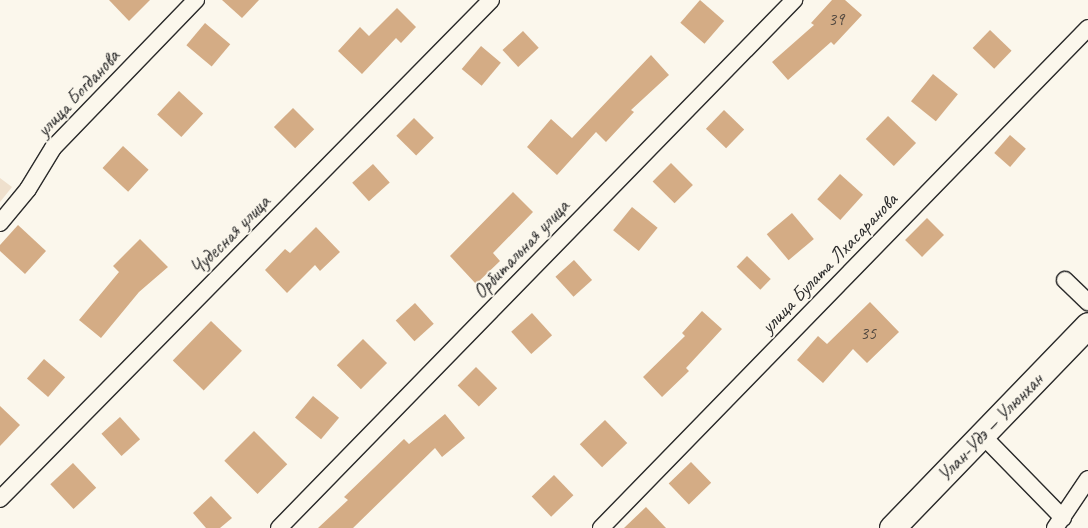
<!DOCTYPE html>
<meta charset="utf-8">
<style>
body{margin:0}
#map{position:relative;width:1088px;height:528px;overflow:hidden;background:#fbf7ec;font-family:Caveat,sans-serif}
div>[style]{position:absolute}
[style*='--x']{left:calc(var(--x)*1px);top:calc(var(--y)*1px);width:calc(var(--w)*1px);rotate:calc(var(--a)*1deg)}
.built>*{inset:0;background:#efe0cd}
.building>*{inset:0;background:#d4ac85;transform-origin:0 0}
.roads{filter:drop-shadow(1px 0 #2b2b2b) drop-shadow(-1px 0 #2b2b2b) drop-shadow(0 1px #2b2b2b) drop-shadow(0 -1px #2b2b2b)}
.minor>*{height:16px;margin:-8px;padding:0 8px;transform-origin:8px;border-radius:8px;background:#fbf7ec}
.primary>*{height:25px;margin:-12.5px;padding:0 12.5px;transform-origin:12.5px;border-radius:12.5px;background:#fbf7ec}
span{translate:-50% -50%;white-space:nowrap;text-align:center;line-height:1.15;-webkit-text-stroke:4px #fbf7ec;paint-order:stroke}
.number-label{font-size:18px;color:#554b42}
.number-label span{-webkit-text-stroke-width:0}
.street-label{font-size:20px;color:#2b2b2b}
</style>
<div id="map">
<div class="built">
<i style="clip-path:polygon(0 178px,12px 187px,0 202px)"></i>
</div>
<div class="building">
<i style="clip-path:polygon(109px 0,150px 0,129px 21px)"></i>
<i style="clip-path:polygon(222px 0,259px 0,242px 18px)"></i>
<i style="left:700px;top:0;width:32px;height:30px;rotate:41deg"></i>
<i style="clip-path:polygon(832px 0,845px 0,862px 15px,834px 45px,831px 42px,788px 80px,772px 62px,814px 25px,811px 23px)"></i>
<i style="clip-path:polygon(397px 8px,416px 27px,401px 43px,396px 38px,362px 74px,338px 51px,360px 27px,369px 36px)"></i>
<i style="left:205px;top:23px;width:33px;height:29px;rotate:40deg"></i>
<i style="left:990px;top:30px;width:30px;height:25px;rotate:44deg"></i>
<i style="left:523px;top:31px;width:23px;height:28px;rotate:47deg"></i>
<i style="left:481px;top:46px;width:26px;height:30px;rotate:40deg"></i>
<i style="clip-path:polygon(651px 55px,669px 75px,631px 110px,634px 112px,606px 142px,596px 132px,557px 175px,527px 147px,551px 119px,572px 138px)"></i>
<i style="left:933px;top:74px;width:32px;height:35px;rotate:39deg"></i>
<i style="left:179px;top:91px;width:33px;height:32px;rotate:43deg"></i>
<i style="left:293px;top:108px;width:30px;height:27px;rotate:45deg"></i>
<i style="left:724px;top:110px;width:28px;height:26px;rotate:44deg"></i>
<i style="left:888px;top:116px;width:39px;height:32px;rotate:44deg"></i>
<i style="left:414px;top:118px;width:28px;height:25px;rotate:45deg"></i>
<i style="left:1010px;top:135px;width:21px;height:24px;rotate:41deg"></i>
<i style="left:123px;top:146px;width:35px;height:30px;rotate:43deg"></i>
<i style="left:671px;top:163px;width:31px;height:26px;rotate:45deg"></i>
<i style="left:373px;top:164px;width:25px;height:28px;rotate:48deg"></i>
<i style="left:840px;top:174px;width:31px;height:34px;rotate:42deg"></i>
<i style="clip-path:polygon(513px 192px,533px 212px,493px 253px,500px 261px,476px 284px,450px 256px)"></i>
<i style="left:632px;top:207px;width:33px;height:30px;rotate:39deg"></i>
<i style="left:792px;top:213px;width:34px;height:33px;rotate:50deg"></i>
<i style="left:927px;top:218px;width:24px;height:31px;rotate:45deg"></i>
<i style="clip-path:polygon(18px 225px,46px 251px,25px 274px,0 251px,0 245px)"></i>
<i style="clip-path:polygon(316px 227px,340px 252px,320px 271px,315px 265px,287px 293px,265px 270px,285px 249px,290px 253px)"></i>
<i style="clip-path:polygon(140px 239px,168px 267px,139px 292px,101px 338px,79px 320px,119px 272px,113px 266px)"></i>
<i style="left:747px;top:256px;width:33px;height:15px;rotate:44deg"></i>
<i style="left:574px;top:260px;width:27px;height:25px;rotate:48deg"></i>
<i style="clip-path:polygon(870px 302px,899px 332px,867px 363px,853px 349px,823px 383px,797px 360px,818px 336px,827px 344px)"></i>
<i style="left:415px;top:303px;width:28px;height:26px;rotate:48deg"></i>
<i style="clip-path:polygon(702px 311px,722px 329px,686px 368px,689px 371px,662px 397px,643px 377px,685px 336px,682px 333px)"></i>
<i style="left:532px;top:313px;width:30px;height:28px;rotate:48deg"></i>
<i style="left:211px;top:321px;width:43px;height:55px;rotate:44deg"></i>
<i style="left:363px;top:339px;width:34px;height:37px;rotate:45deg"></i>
<i style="left:44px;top:359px;width:28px;height:26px;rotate:41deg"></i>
<i style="left:476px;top:367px;width:30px;height:26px;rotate:45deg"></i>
<i style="left:313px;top:396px;width:34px;height:28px;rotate:40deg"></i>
<i style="clip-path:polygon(0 406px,20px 425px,0 446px)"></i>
<i style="clip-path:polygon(445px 414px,465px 438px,442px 457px,435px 448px,353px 528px,318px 528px,348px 500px,344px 497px,404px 439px,409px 444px)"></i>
<i style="left:120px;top:417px;width:30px;height:25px;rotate:48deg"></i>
<i style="left:605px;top:420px;width:32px;height:35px;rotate:46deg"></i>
<i style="left:254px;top:431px;width:47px;height:42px;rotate:45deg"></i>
<i style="left:691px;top:462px;width:29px;height:31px;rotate:46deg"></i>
<i style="left:73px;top:463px;width:34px;height:31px;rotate:47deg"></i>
<i style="left:554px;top:475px;width:28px;height:31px;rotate:46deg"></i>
<i style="clip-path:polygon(211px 496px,232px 518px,220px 528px,206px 528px,193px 513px)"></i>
<i style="clip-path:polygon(646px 507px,666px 528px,624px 528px)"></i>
</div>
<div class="roads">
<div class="minor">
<i style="--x:0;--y:223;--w:44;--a:-50.5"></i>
<i style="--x:28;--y:189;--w:48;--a:-58.6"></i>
<i style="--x:53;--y:148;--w:206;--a:-46"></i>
<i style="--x:1065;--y:280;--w:32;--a:44"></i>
<i style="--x:982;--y:435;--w:116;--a:45.7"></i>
<i style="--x:0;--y:499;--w:700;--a:-45.46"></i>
<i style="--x:279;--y:528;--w:738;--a:-45.71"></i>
<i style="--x:601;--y:528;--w:698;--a:-45.75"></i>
<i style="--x:1055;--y:528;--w:59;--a:-56"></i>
</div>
<div class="primary">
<i style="--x:892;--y:528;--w:282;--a:-46"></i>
</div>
</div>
<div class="number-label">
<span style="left:836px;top:19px">39</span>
<span style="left:868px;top:333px">35</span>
</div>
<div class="street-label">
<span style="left:78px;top:93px;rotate:-47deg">улица Богданова</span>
<span style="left:230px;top:235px;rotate:-45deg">Чудесная улица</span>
<span style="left:521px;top:249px;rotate:-46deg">Орбитальная улица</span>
<span style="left:829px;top:263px;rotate:-46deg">улица Булата Лхасаранова</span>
<span style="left:990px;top:427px;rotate:-46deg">Улан-Удэ — Улюнхан</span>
</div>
</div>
